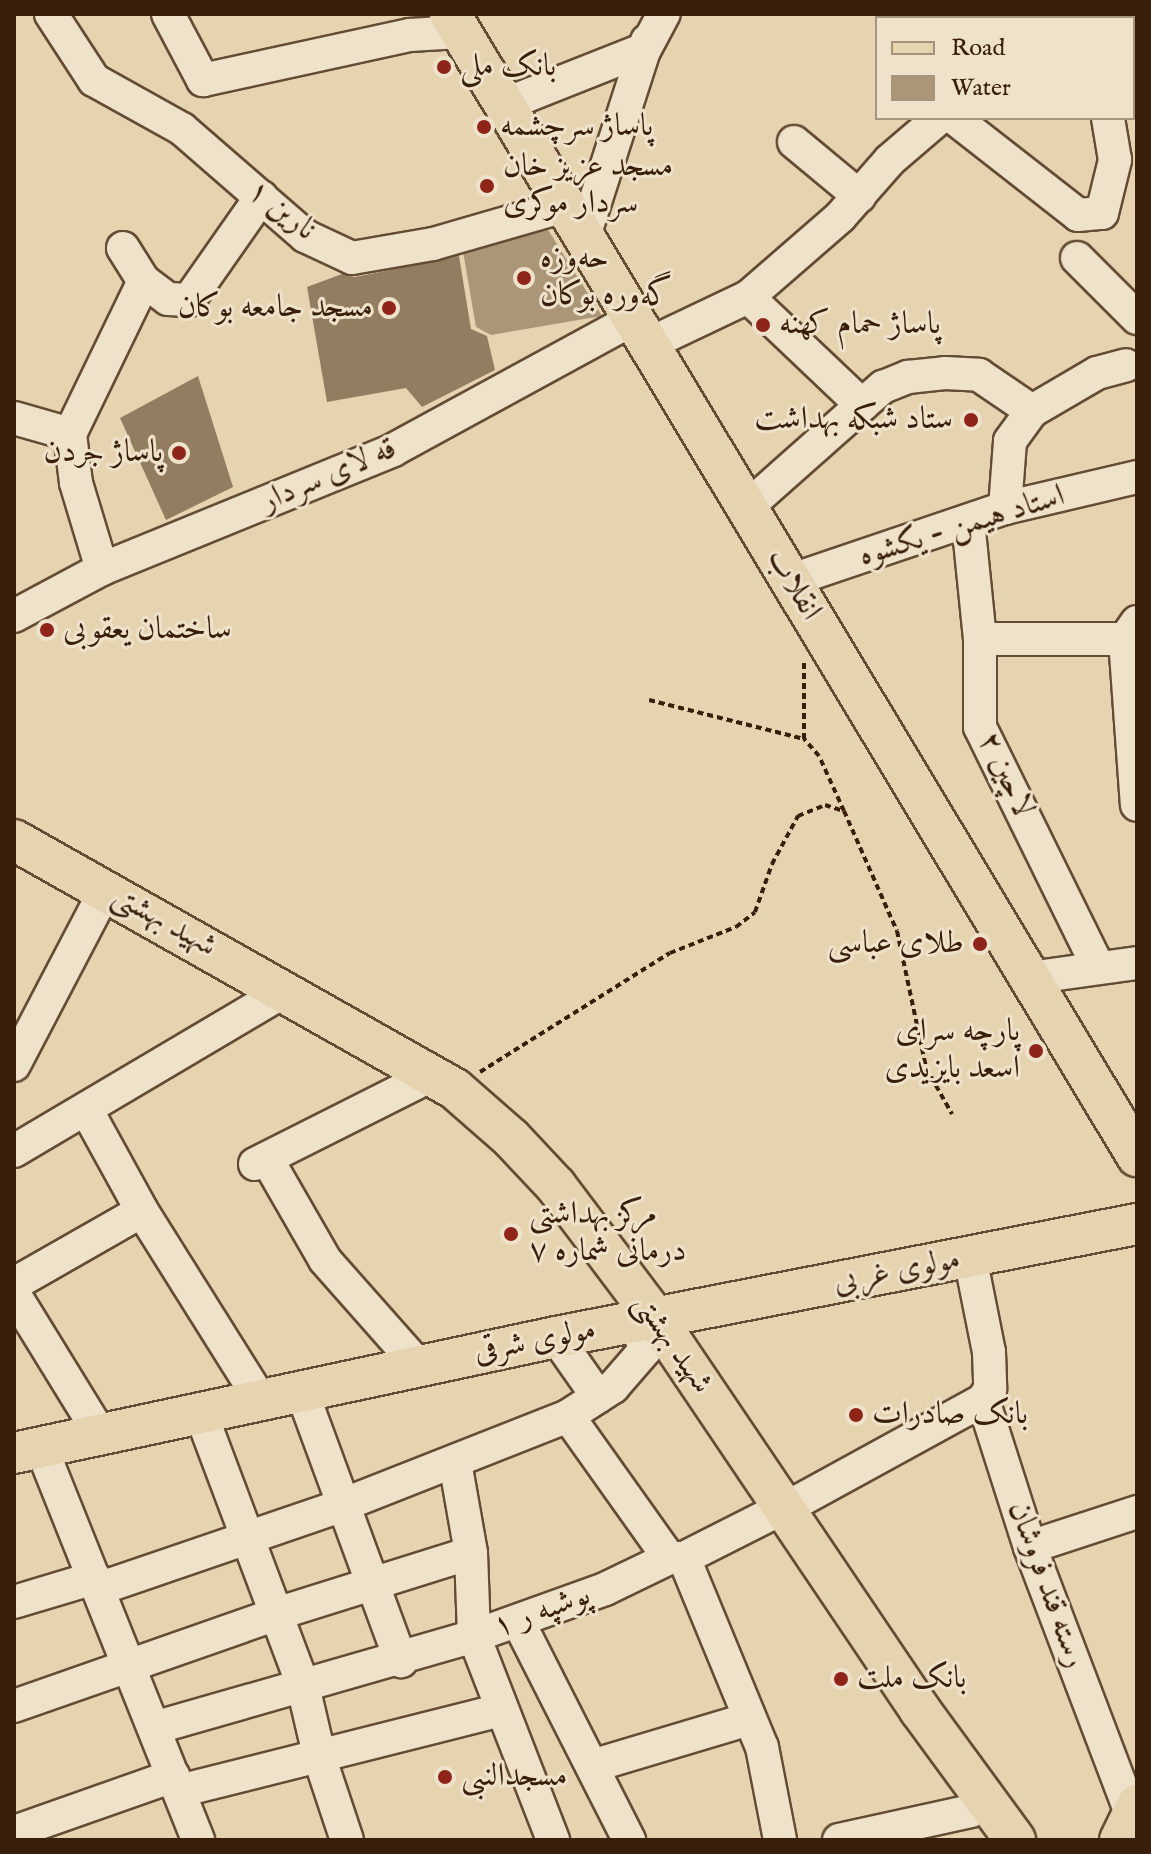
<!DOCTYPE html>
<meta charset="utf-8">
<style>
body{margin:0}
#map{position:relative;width:1151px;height:1854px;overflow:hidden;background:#e6d3af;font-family:"IM FELL English",Amiri,serif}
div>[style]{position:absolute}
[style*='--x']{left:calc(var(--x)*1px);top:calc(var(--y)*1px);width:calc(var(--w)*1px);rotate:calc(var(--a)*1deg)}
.water>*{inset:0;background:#ab9677}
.building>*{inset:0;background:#937d60}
.path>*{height:4px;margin-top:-2px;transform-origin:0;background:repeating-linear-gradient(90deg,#391f0b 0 6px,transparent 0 10px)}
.roads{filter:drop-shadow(2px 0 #644c34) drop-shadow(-2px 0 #644c34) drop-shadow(0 2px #644c34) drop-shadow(0 -2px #644c34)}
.minor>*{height:32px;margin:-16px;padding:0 16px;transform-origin:16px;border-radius:16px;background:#efe2cb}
.major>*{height:40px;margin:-20px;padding:0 20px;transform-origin:20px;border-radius:20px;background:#e6d3af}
.dots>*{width:22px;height:22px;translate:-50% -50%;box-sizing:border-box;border:4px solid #efe2cb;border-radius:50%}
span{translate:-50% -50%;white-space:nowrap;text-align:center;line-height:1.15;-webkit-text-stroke:6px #efe2cb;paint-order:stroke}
.poi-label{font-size:32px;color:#391f0b}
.left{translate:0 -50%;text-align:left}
.right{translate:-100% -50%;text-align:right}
.street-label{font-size:32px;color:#391f0b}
.frame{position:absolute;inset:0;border:16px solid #391f0b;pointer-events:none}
.legend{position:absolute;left:875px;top:16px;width:260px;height:104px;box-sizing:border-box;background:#efe2cb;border:2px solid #a6947e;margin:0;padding:10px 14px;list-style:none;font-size:24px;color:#391f0b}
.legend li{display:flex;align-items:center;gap:16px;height:40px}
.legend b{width:40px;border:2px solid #a6947e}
</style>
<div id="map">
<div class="water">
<i style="clip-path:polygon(545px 225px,602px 316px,491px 335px,476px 327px,461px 240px)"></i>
</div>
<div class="building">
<i style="clip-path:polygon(459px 256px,471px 329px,487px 336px,495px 370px,422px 407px,406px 388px,327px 402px,307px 287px,342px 274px,355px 277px)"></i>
<i style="clip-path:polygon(198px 376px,233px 487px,166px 520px,120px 418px)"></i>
</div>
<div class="path">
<i style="--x:649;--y:700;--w:160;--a:14.1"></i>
<i style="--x:844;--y:811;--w:131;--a:66.2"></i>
<i style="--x:897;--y:931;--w:140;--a:78"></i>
<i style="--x:926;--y:1068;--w:53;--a:60.5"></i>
<i style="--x:480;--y:1072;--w:224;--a:-32.1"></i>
<i style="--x:670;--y:953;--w:71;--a:-21.5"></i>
<i style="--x:736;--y:927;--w:24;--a:-38"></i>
<i style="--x:755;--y:912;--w:51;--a:-70.5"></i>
<i style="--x:772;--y:864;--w:55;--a:-61.6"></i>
<i style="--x:798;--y:816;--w:29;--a:-22"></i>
<i style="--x:825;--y:805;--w:20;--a:18"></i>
<i style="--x:844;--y:811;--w:60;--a:-114.4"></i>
<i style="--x:819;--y:756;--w:23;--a:-131"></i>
<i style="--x:804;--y:739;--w:77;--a:-90"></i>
</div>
<div class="roads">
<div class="minor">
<i style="--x:51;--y:14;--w:79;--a:56.9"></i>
<i style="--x:94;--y:80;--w:101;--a:29.1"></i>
<i style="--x:182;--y:129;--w:163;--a:41"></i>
<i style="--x:305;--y:236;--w:52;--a:25.1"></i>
<i style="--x:352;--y:258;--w:82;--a:-9.8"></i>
<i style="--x:433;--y:244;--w:141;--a:-16.1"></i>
<i style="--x:168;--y:14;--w:75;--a:62.1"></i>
<i style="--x:203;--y:80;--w:212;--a:-12.3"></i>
<i style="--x:410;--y:35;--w:50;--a:-3.4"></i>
<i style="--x:1029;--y:14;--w:14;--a:0"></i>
<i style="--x:1075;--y:14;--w:4;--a:76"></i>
<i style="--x:506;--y:104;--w:149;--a:-21.6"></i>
<i style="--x:645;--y:49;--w:40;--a:-62"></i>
<i style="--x:954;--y:118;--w:157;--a:38"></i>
<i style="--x:1078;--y:215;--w:24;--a:-5"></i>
<i style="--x:1102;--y:213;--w:55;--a:-76.2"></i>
<i style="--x:1115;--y:160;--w:43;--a:-99.5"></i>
<i style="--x:794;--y:142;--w:85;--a:39.7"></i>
<i style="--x:585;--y:233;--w:202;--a:-72.1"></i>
<i style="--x:123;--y:248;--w:39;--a:58"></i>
<i style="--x:144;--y:281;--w:30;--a:37"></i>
<i style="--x:168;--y:299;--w:21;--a:3"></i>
<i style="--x:189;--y:300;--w:126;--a:-55"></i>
<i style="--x:1077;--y:258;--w:85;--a:45"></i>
<i style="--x:748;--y:297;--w:157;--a:43.5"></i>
<i style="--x:862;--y:405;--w:28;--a:-41"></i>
<i style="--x:883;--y:387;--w:27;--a:-22"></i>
<i style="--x:908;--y:377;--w:37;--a:-6"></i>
<i style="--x:945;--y:373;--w:34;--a:3"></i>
<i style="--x:979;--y:375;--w:64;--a:34.2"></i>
<i style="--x:1032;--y:411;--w:75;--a:-30.3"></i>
<i style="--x:1097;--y:373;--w:30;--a:-15"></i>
<i style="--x:649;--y:344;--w:110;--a:-25.4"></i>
<i style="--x:748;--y:297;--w:122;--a:-41"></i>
<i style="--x:840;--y:217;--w:76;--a:-48.7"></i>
<i style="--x:890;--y:160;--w:65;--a:-40.6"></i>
<i style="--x:14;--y:418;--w:58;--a:15.9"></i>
<i style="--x:70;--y:434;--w:49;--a:83"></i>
<i style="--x:76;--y:483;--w:90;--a:73.2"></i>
<i style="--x:70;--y:434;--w:170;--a:-64.2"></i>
<i style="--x:746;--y:508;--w:155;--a:-41.6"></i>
<i style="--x:1005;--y:508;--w:67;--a:-85.7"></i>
<i style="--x:1010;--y:441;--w:37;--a:-54"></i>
<i style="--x:968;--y:521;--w:119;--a:84.2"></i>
<i style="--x:980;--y:639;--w:88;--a:90"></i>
<i style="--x:980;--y:727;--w:267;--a:63.8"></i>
<i style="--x:789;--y:581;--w:228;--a:-18.7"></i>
<i style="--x:1005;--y:508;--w:136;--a:-13.2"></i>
<i style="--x:14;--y:616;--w:100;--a:-28.1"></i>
<i style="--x:102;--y:569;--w:314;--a:-22.2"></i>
<i style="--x:393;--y:450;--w:276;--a:-28.6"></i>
<i style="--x:1137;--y:622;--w:21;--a:125"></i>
<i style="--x:1125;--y:639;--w:166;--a:85.9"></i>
<i style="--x:980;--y:639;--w:145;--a:0"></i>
<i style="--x:1029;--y:978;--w:109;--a:-7.9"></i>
<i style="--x:14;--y:1065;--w:179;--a:-62.4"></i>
<i style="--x:86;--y:1109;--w:116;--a:61.2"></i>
<i style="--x:142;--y:1211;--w:226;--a:57.9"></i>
<i style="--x:14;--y:1151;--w:299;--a:-30.6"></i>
<i style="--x:267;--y:1159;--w:116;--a:60.1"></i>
<i style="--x:325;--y:1260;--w:140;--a:48.5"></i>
<i style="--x:255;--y:1164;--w:180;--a:-26.7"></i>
<i style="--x:970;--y:1257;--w:97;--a:78.7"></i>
<i style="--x:989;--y:1352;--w:37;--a:88"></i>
<i style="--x:990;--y:1389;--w:13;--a:122"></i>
<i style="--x:983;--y:1400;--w:154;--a:72.3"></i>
<i style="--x:1030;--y:1547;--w:287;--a:69.2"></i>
<i style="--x:14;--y:1284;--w:147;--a:-29.7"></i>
<i style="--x:14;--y:1294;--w:164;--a:58.4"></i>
<i style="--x:556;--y:1337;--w:73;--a:55"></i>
<i style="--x:302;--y:1392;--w:287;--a:69.8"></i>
<i style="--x:201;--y:1414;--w:290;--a:69.4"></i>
<i style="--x:303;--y:1686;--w:75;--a:76.9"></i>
<i style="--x:320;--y:1759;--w:85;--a:71.6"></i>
<i style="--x:568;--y:1416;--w:174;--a:54.6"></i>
<i style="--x:41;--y:1447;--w:423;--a:68.2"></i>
<i style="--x:455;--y:1462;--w:92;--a:80"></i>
<i style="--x:471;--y:1553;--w:83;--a:87.9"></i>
<i style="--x:474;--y:1636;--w:219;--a:68.8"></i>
<i style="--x:786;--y:1508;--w:225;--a:-28.7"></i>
<i style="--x:1030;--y:1547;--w:113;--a:-18.1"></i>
<i style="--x:684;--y:1558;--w:204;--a:67.6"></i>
<i style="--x:762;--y:1747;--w:95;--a:79"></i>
<i style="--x:98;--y:1589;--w:256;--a:-18.9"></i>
<i style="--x:340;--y:1506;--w:245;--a:-21.5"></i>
<i style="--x:568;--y:1416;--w:54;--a:-32.8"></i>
<i style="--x:613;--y:1387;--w:49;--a:-49.1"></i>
<i style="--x:645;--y:1350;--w:28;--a:-107"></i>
<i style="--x:14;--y:1602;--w:84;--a:-16.7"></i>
<i style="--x:518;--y:1621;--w:246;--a:63.1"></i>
<i style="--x:14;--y:1706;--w:278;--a:-19.3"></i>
<i style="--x:276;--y:1614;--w:204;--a:-17.4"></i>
<i style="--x:154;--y:1728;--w:333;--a:-16"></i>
<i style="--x:474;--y:1636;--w:139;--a:-19.7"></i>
<i style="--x:605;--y:1589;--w:71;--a:-25.8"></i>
<i style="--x:669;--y:1558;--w:15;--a:0"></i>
<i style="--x:684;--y:1558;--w:97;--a:-26.8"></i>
<i style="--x:595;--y:1765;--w:161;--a:-16.6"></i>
<i style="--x:179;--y:1791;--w:333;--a:-14.1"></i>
<i style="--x:14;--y:1832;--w:169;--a:-19.4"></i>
<i style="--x:839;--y:1840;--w:135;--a:-12.4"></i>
</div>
<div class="major">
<i style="--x:450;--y:14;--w:1333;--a:58.97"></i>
<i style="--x:14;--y:840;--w:506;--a:29.45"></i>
<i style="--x:455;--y:1089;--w:74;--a:41.2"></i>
<i style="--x:511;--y:1138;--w:66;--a:46.8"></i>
<i style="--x:556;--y:1186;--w:168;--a:53"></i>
<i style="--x:657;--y:1320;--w:470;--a:56"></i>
<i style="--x:920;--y:1710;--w:161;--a:53.8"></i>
<i style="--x:14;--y:1453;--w:554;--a:-12.08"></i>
<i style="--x:556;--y:1337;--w:592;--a:-11.01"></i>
<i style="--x:1120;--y:1840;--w:39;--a:-64"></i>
</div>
</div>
<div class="dots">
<i style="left:444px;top:67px;background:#8f2418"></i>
<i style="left:484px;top:127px;background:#8f2418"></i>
<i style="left:487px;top:186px;background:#8f2418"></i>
<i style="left:524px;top:278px;background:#8f2418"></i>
<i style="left:389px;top:308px;background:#8f2418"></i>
<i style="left:763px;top:325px;background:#8f2418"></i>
<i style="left:971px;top:420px;background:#8f2418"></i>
<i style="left:179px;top:453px;background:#8f2418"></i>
<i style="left:47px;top:630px;background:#8f2418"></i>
<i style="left:980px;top:944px;background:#8f2418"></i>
<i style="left:1036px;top:1051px;background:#8f2418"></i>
<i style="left:511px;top:1234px;background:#8f2418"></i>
<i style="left:856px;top:1415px;background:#8f2418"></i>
<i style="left:841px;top:1679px;background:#8f2418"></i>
<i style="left:445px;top:1777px;background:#8f2418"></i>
</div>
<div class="poi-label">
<span class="left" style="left:460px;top:67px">بانک ملی</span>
<span class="left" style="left:500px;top:127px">پاساژ سرچشمه</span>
<span class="left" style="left:503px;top:186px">مسجد عزیز خان<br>سردار موکری</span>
<span class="left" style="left:540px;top:278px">حه‌وزه<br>گه‌وره بوکان</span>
<span class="right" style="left:373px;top:308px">مسجد جامعه بوکان</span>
<span class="left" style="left:779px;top:325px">پاساژ حمام کهنه</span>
<span class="right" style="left:953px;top:420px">ستاد شبکه بهداشت</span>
<span class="right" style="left:163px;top:453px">پاساژ جردن</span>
<span class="left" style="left:63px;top:630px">ساختمان یعقوبی</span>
<span class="right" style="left:964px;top:944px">طلای عباسی</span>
<span class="right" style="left:1020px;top:1051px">پارچه سرای<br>اسعد بایزیدی</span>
<span class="left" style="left:529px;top:1234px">مرکز بهداشتی<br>درمانی شماره ۷</span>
<span class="left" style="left:872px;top:1415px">بانک صادرات</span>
<span class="left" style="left:857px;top:1679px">بانک ملت</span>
<span class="left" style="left:461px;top:1777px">مسجدالنبی</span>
</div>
<div class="street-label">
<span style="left:281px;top:211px;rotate:38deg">نارین ۱</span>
<span style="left:329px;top:476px;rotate:-23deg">قه لای سردار</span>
<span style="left:962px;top:527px;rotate:-17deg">استاد هیمن - یکشوه</span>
<span style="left:793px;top:585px;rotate:59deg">انقلاب</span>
<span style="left:1005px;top:775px;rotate:65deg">لاچین ۲</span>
<span style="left:164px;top:922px;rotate:29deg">شهید بهشتی</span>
<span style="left:897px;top:1272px;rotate:-11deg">مولوی غربی</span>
<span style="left:535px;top:1342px;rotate:-11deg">مولوی شرقی</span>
<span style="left:672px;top:1344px;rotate:55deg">شهید بهشتی</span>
<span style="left:1046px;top:1585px;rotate:70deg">رسته قند فروشان</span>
<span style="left:542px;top:1612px;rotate:-20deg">۱ پوشپه ر</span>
</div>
<div class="frame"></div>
<ul class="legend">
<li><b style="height:10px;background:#e6d3af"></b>Road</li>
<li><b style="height:22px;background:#ab9677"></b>Water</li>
</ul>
</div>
